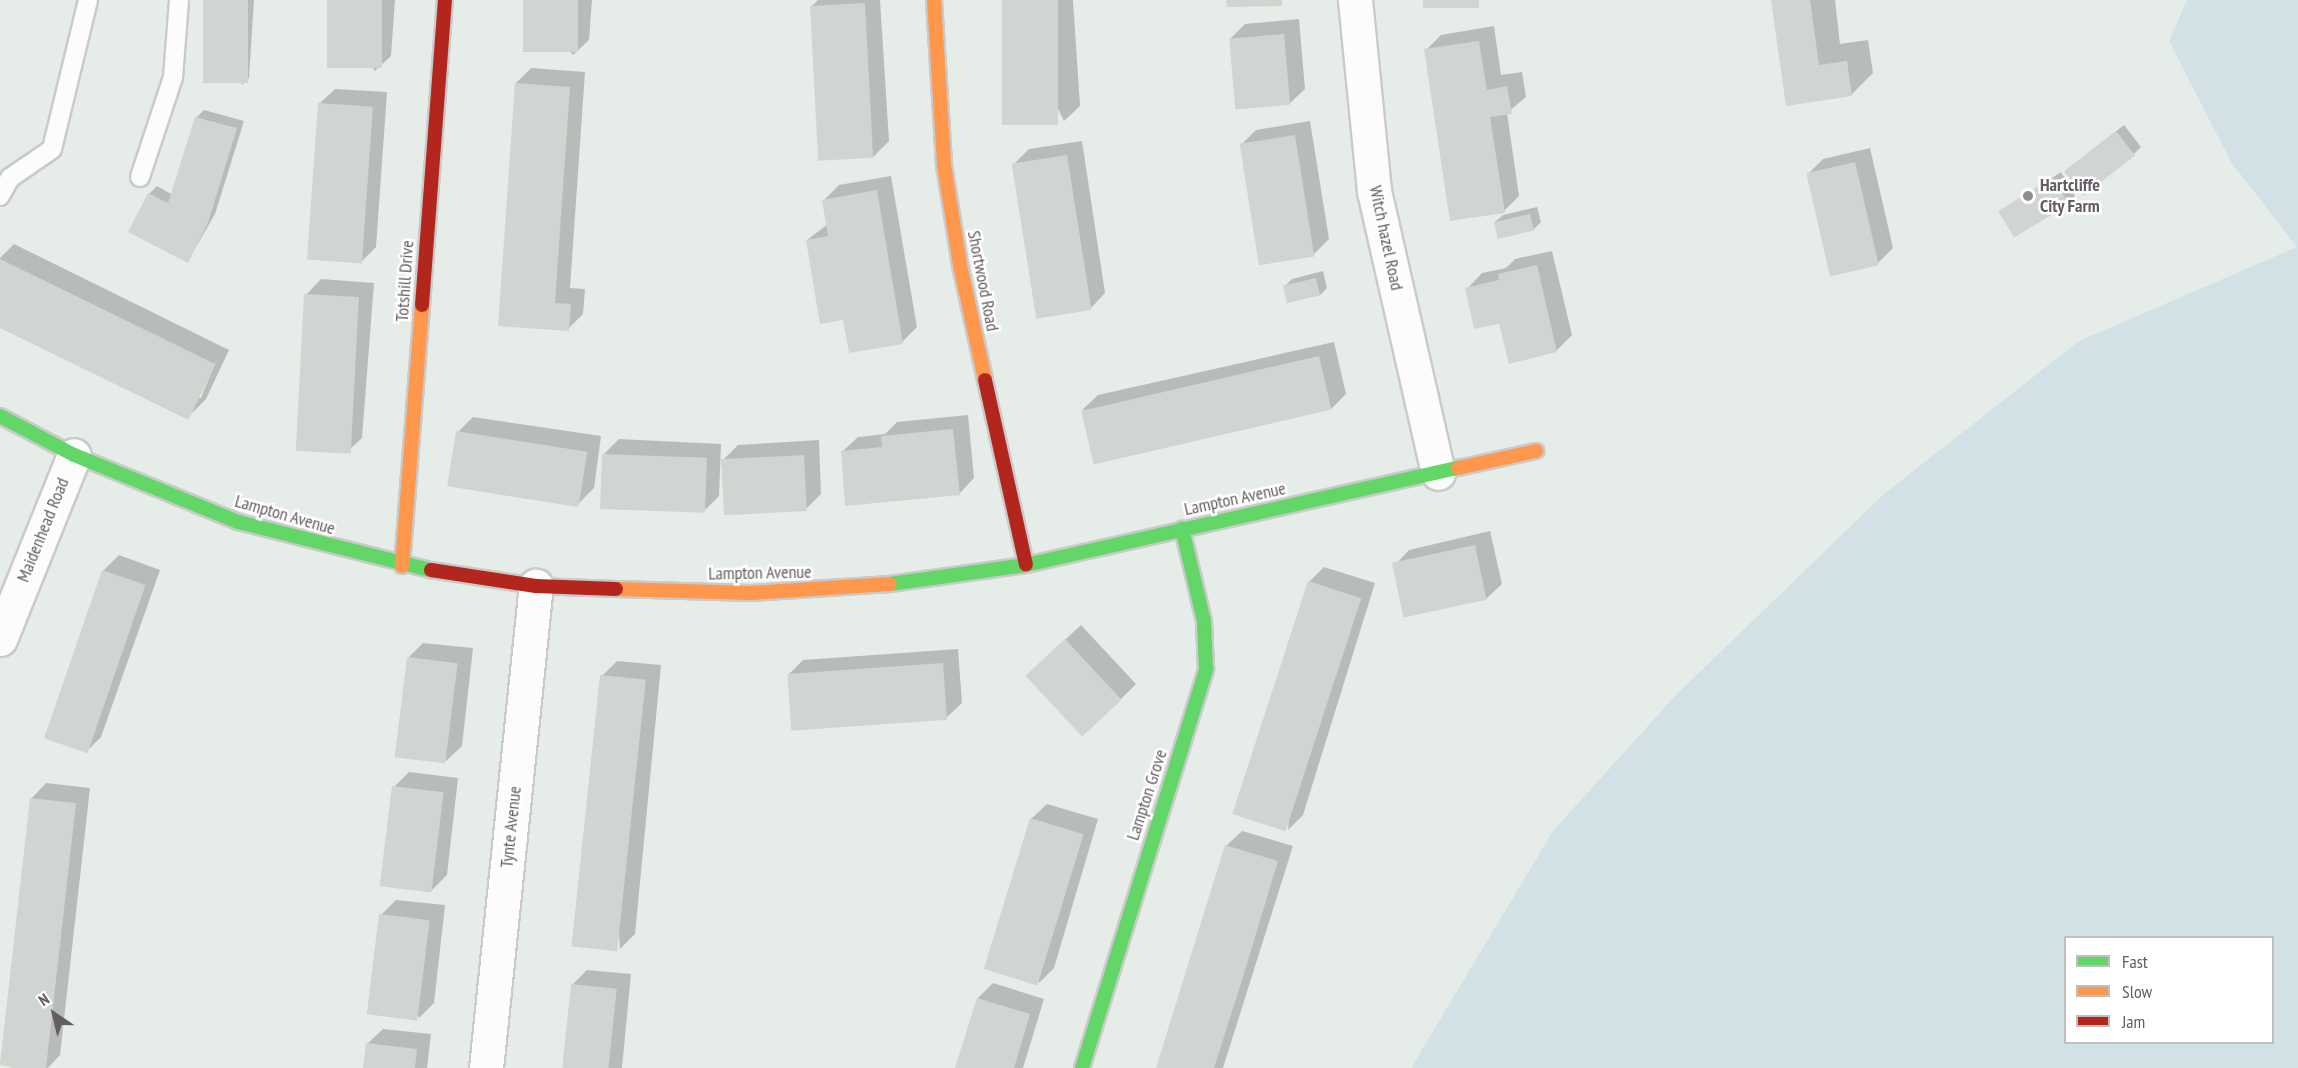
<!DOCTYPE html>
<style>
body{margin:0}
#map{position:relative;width:2298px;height:1068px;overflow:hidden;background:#e6ece7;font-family:"PT Sans Narrow",sans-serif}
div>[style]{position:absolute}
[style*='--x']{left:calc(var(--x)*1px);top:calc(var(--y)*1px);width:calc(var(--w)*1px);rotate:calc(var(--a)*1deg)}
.green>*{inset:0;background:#d2e1e5}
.shadow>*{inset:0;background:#0003}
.building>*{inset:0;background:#d1d5d1;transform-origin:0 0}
.roads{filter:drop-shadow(2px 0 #cacacb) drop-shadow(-2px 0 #cacacb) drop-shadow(0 2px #cacacb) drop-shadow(0 -2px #cacacb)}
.lane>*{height:18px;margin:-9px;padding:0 9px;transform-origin:9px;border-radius:9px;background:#fbfcfb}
.street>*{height:33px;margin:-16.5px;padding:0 16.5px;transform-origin:16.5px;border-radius:16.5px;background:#fbfcfb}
.fast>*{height:14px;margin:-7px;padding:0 7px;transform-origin:7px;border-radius:7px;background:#63d668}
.slow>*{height:14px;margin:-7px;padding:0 7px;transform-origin:7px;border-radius:7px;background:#ff974d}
.jam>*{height:14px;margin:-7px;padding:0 7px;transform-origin:7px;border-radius:7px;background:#b3261e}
.dots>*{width:16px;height:16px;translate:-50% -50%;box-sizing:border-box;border:3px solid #fff;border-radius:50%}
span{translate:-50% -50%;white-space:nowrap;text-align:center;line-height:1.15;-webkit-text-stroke:5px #fff;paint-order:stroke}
.poi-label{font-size:18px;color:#635c64;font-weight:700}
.left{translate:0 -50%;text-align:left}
.street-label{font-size:18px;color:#635c64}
.legend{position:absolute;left:2064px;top:936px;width:210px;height:108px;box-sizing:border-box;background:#fff;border:2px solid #c1bec1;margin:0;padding:8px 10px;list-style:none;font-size:18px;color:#635c64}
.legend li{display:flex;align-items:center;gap:12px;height:30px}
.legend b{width:30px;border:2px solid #c1bec1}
.north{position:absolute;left:24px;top:984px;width:60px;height:60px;-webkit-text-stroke:4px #fff;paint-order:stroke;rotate:325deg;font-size:16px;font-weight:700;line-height:24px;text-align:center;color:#635c64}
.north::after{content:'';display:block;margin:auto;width:21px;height:27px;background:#635c64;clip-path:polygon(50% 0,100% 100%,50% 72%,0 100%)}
</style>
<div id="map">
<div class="green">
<i style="clip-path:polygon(evenodd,2187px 0,2298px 0,2298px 1068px,1411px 1068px,1553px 831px,1675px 696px,1884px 494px,2079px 341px,2297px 247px,2231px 162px,2169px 41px,2187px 0,2066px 938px,2272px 938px,2272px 1042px,2066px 1042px,2066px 938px)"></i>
</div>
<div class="shadow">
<i style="clip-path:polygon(205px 0,254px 0,249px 78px,242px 85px)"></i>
<i style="clip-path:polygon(328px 0,395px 0,391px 56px,375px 71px)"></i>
<i style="clip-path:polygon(524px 0,592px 0,589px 40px,573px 55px)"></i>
<i style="clip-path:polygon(818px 0,880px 0,889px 141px,873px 157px,811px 7px)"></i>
<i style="clip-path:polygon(1004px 0,1073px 0,1080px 106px,1064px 121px)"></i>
<i style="clip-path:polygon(1772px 0,1835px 0,1840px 44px,1868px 40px,1873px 73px,1851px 95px,1787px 104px)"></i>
<i style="clip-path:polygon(1299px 19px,1305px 89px,1289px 104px,1230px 39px,1245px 24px)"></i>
<i style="clip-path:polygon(1494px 26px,1501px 75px,1522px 72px,1526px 97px,1507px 113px,1519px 196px,1504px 211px,1426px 50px,1441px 35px)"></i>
<i style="clip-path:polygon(531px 68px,585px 72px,570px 288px,585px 289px,583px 314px,568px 329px,499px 325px,516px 83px)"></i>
<i style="clip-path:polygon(335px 89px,387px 92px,376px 247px,360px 263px,319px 104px)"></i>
<i style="clip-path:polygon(204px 110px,244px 121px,215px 214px,188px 261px,149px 194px,157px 186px,173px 195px,196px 118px)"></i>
<i style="clip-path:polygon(1310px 121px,1329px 239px,1314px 254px,1241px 145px,1256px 130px)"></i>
<i style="clip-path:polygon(2124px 125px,2141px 147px,2134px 154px,2065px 171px)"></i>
<i style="clip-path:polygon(1082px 141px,1105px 293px,1090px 309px,1014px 164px,1029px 149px)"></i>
<i style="clip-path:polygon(1870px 148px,1893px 248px,1878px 263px,1808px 174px,1823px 159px)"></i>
<i style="clip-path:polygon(2061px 172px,2075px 196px,2068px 204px,2000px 211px)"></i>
<i style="clip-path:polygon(891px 176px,917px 327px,902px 342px,807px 240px,828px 224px,824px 200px,839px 185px)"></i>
<i style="clip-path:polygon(1537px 207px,1541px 222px,1533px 230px,1495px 222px,1503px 215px)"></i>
<i style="clip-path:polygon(evenodd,14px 244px,229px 350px,206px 399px,191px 414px,0 320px,0 258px,14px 244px,217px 358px,201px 398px,198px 398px,217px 358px)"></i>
<i style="clip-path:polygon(1552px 251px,1572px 335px,1557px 350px,1510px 362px,1500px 322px,1467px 289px,1482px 273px,1506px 268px,1515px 259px)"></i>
<i style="clip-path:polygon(1323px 271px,1327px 288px,1320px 295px,1284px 287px,1292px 279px)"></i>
<i style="clip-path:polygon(321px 279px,374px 283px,362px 438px,346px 453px,306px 295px)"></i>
<i style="clip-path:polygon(1334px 342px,1346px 394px,1331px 409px,1082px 410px,1098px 395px)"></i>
<i style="clip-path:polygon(968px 415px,974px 478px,959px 494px,842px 452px,858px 437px,885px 434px,897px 422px)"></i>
<i style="clip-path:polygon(473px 417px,601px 436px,594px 488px,579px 503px,458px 432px)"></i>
<i style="clip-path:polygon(619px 439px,721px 444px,719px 496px,703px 512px,604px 454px)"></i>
<i style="clip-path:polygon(819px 440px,821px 494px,806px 509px,722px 461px,738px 445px)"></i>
<i style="clip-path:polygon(1490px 531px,1502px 584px,1486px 599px,1394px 566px,1409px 550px)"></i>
<i style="clip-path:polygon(119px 555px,160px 570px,101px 737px,86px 752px,45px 737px,104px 570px)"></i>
<i style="clip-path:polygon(1324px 567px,1375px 583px,1303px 815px,1288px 830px,1309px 582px)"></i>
<i style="clip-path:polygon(1081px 625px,1136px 684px,1121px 699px,1042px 661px)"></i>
<i style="clip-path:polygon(423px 643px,473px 648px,462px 746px,446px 761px,408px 658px)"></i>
<i style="clip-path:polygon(958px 649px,962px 703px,946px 718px,788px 675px,803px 660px)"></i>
<i style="clip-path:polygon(617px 661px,661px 665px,635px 934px,620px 949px,602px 676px)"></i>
<i style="clip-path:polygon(409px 772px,458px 778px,447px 875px,432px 890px,394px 787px)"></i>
<i style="clip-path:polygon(46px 783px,90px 788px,60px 1055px,48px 1068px,1px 1065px,31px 799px)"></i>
<i style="clip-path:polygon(1047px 804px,1098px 819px,1054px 968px,1039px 983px,1031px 819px)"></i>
<i style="clip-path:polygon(1242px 831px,1293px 846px,1223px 1068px,1158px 1068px,1226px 846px)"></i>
<i style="clip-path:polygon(396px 900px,445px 905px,434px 1003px,419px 1018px,381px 915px)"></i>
<i style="clip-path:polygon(587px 970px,631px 974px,622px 1068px,564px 1068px,572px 985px)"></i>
<i style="clip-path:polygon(993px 983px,1044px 999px,1023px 1068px,957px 1068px,978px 998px)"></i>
<i style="clip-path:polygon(383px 1029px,431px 1034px,427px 1068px,365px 1068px,367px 1044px)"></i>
</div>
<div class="building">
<i style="left:203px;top:0;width:45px;height:83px"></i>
<i style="left:327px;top:0;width:55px;height:68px"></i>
<i style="left:523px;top:0;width:55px;height:52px"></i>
<i style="left:1002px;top:0;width:56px;height:125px"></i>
<i style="clip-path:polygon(1226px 0,1282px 0,1282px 6px,1227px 7px)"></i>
<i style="left:1423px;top:0;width:56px;height:8px"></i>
<i style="clip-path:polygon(1771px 0,1810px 0,1819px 65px,1847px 61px,1852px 96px,1786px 106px)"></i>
<i style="left:865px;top:3px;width:155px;height:55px;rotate:87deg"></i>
<i style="left:1284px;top:34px;width:71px;height:55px;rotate:85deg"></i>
<i style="clip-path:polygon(1479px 41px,1487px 90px,1507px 86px,1512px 114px,1490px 117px,1505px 213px,1450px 221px,1424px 49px)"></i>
<i style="clip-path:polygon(515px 83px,570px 87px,555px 303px,571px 304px,569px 331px,498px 326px)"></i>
<i style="left:318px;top:103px;width:55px;height:157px;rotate:4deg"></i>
<i style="clip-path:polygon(195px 117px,237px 128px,208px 223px,188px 263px,128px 232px,148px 193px,168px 203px)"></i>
<i style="left:2116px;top:131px;width:31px;height:66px;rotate:52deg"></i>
<i style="left:1295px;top:135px;width:123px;height:56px;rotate:81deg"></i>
<i style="left:1067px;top:155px;width:157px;height:56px;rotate:81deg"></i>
<i style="left:1855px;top:162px;width:106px;height:50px;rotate:77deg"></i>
<i style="left:2053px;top:178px;width:31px;height:64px;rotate:59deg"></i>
<i style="clip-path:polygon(877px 190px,903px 344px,849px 353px,843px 320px,820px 324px,806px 240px,828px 236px,822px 200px)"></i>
<i style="left:1530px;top:214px;width:17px;height:37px;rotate:77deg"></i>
<i style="left:0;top:259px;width:240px;height:62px;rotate:26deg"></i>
<i style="clip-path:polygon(1537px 265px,1557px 352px,1509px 364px,1499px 324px,1474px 329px,1465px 288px,1499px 280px,1498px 274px)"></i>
<i style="left:1316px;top:278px;width:18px;height:34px;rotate:77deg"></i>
<i style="left:304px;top:294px;width:55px;height:157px;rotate:3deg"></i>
<i style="left:1319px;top:356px;width:55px;height:244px;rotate:77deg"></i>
<i style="clip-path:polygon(953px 429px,960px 495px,845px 506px,841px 451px,882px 447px,881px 436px)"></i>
<i style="left:456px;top:431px;width:133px;height:56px;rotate:9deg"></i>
<i style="left:602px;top:454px;width:105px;height:55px;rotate:2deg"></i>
<i style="left:804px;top:455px;width:56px;height:83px;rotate:87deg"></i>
<i style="left:1475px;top:545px;width:56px;height:85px;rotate:78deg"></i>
<i style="left:102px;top:570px;width:46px;height:178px;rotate:19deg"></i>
<i style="left:1308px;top:581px;width:56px;height:245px;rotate:18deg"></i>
<i style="left:1065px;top:639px;width:83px;height:54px;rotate:47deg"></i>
<i style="left:407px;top:657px;width:51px;height:101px;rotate:7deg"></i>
<i style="left:943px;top:663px;width:57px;height:156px;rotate:86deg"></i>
<i style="left:600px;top:675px;width:46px;height:273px;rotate:6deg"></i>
<i style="left:392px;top:786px;width:52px;height:101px;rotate:7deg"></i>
<i style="clip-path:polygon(30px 798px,76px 803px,46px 1068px,12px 1068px,0 1064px)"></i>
<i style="left:1030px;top:818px;width:56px;height:158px;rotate:17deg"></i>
<i style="clip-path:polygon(1225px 845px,1278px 861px,1243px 977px,1214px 1068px,1156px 1068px)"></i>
<i style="left:379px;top:914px;width:51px;height:101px;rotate:7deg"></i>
<i style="left:571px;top:984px;width:46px;height:84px;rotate:6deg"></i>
<i style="clip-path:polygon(977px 998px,1030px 1014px,1014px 1068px,955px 1068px)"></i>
<i style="clip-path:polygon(366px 1043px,417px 1049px,415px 1068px,363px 1068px)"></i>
</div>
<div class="roads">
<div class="lane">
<i style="--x:140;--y:177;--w:105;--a:-71.7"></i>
<i style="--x:173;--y:77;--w:77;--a:-85.5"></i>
<i style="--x:0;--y:196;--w:21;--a:-61"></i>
<i style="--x:10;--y:178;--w:51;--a:-34.6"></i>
<i style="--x:52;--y:149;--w:153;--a:-76.4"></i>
</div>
<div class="street">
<i style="--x:1355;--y:0;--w:192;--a:84.3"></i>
<i style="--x:1374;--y:191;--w:289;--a:77.2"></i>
<i style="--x:0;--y:639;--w:198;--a:-68.1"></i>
<i style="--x:486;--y:1068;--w:485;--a:-84.1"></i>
</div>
<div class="fast">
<i style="--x:0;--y:416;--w:84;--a:27.8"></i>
<i style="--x:74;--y:455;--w:177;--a:22.2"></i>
<i style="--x:238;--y:522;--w:199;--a:14"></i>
<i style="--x:890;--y:584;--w:137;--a:-8"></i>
<i style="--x:1026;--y:565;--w:443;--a:-12.7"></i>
<i style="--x:1082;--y:1068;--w:418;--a:-72.7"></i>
<i style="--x:1206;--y:669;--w:48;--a:-92.4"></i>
<i style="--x:1204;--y:621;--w:95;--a:-103.4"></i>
</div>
<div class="slow">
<i style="--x:934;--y:0;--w:165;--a:86.5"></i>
<i style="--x:944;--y:165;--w:101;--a:80.9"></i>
<i style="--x:960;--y:265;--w:118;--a:77.7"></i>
<i style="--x:1458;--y:468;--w:80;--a:-12.3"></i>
<i style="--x:402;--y:566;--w:262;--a:-85.6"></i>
<i style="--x:616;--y:589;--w:135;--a:1.7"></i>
<i style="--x:751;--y:593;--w:139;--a:-3.7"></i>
</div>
<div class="jam">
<i style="--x:422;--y:305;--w:306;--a:-85.7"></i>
<i style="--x:985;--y:380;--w:189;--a:77.5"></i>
<i style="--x:431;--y:570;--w:106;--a:8.7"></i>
<i style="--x:536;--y:586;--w:80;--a:2.1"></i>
</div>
</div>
<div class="dots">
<i style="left:2028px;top:196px;background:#918e92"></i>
</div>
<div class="poi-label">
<span class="left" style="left:2040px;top:196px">Hartcliffe<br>City Farm</span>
</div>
<div class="street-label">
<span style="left:1386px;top:238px;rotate:78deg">Witch hazel Road</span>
<span style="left:405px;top:281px;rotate:-86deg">Totshill Drive</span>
<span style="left:983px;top:281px;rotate:79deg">Shortwood Road</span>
<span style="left:1235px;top:499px;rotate:-12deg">Lampton Avenue</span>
<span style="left:285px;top:515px;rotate:16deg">Lampton Avenue</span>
<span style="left:43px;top:530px;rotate:-68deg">Maidenhead Road</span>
<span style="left:760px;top:573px;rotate:-1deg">Lampton Avenue</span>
<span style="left:1147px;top:795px;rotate:-72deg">Lampton Grove</span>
<span style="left:511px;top:827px;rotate:-84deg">Tynte Avenue</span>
</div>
<ul class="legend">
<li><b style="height:8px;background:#63d668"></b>Fast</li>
<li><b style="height:8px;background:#ff974d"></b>Slow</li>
<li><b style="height:8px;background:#b3261e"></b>Jam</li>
</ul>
<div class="north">N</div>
</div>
